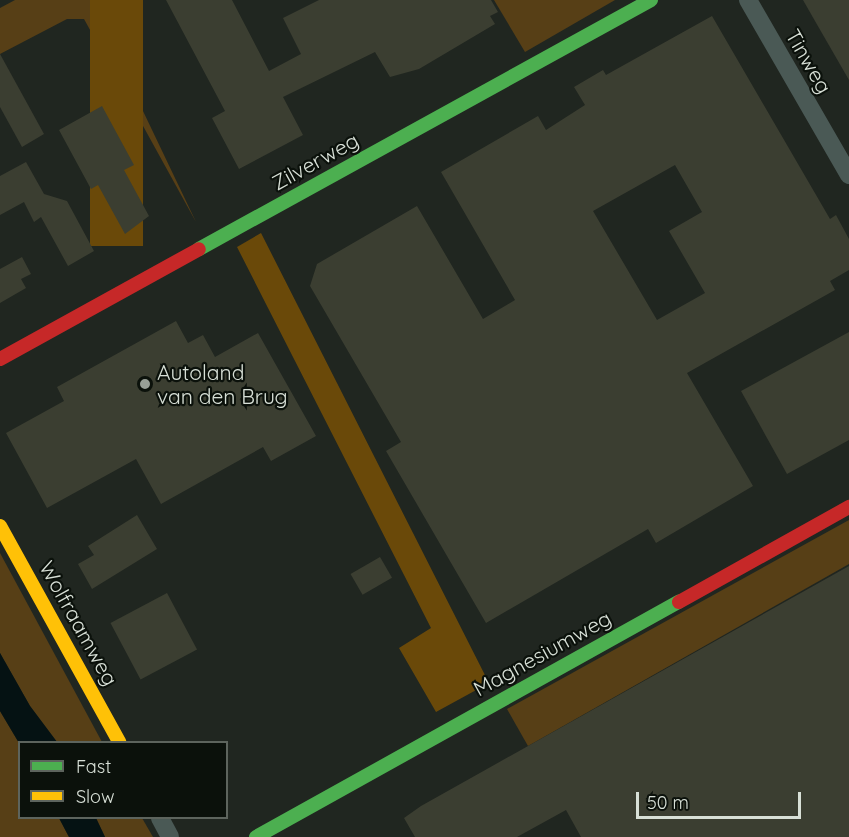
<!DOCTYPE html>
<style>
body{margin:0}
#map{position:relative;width:849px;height:837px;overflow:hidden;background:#202620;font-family:Quicksand,sans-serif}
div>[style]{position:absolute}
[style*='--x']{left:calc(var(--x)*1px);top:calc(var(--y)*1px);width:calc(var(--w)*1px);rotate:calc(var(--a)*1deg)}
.green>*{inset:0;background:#573f16}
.forest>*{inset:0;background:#6a4909;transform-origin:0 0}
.water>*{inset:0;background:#051213}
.building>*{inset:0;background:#3b3e31;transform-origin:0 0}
.street>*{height:18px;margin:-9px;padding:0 9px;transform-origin:9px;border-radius:9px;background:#4a5955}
.fast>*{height:14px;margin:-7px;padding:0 7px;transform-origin:7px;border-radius:7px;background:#4caf50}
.slow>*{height:14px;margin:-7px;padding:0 7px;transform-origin:7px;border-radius:7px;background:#ffc107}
.jam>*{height:14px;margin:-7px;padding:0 7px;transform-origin:7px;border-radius:7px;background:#c62828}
.dots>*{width:16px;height:16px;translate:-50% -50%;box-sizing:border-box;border:3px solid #0b110b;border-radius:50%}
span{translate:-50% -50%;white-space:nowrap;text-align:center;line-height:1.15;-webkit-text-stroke:4.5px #0b110b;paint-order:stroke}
.street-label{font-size:21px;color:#d8e0d7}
.poi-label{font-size:21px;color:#d8e0d7}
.left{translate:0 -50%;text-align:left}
.legend{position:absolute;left:18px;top:741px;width:210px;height:78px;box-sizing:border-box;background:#0b110b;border:2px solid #5d645d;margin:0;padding:8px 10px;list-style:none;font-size:18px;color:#d8e0d7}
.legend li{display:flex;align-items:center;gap:12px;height:30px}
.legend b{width:30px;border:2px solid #5d645d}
.scale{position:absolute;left:636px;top:792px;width:165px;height:27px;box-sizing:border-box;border:3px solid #d8e0d7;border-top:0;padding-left:8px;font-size:18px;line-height:21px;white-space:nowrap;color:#d8e0d7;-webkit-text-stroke:4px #0b110b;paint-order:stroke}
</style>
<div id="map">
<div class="green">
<i style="clip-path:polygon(15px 0,90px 0,196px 222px,84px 19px,67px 19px,0 54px,0 8px)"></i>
<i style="clip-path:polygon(494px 0,615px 0,525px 52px)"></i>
<i style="clip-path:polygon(849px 520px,849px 564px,528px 746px,507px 709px)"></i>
<i style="clip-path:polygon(0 553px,102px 742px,57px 742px,30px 706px,0 653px)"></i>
<i style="clip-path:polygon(0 711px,19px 743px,20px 818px,59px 818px,69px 837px,0 837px)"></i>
<i style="clip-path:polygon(96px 818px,142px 818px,153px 837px,105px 837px)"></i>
</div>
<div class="forest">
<i style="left:90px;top:0;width:53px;height:246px"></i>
<i style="clip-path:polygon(261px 233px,489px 683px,436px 712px,399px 648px,431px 628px,237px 247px)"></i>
</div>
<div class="water">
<i style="clip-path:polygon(0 653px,30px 706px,57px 742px,19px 743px,0 711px)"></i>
<i style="clip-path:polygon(59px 818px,96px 818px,105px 837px,69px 837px)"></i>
</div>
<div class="building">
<i style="clip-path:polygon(166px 0,232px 0,269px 71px,301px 54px,283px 18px,319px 0,491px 0,498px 12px,490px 16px,495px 24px,419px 69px,390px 77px,375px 52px,283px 97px,303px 135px,239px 169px,212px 118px,225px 111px)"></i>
<i style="clip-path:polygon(803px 0,849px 0,849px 80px,815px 21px)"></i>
<i style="clip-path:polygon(evenodd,712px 16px,830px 219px,836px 215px,849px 239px,849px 270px,830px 281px,835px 290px,687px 373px,753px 486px,656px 543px,648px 529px,486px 623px,386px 451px,401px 442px,310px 286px,317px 264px,417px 206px,483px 319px,515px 300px,441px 172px,538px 116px,546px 130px,585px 105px,574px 87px,603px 70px,606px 75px,712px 16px,675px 165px,702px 212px,669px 231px,705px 293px,657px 320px,593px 211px,675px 165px)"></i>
<i style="clip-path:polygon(0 54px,44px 134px,22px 147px,0 107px)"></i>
<i style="clip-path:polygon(102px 106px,134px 165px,124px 170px,149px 216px,125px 234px,98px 185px,91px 189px,59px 130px)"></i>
<i style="clip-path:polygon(26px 162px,44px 194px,67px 201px,94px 251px,68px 266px,41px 217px,34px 222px,24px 202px,0 215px,0 176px)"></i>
<i style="clip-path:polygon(22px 257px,31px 274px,21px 279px,26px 288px,0 303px,0 269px)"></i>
<i style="clip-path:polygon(176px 321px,188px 343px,203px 335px,215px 357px,258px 333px,316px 436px,271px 461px,263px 447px,161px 504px,136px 459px,47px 508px,6px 433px,64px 401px,57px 387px)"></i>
<i style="clip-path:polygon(849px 332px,849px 440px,787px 474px,741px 391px)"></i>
<i style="clip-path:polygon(137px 515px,157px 549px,92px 589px,78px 564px,94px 555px,88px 546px)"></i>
<i style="left:380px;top:557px;width:24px;height:34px;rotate:60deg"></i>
<i style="clip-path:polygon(849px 566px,849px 837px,581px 837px,566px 810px,517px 837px,415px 837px,404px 818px,421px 806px)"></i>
<i style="left:167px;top:593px;width:64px;height:64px;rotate:62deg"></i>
</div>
<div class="street">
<i style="--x:748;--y:0;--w:202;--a:60"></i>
<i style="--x:160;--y:818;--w:21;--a:62"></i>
</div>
<div class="fast">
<i style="--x:199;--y:249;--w:516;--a:-28.85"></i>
<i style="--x:256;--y:837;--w:484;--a:-29.1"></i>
</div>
<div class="slow">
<i style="--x:0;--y:526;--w:247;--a:61.1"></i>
</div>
<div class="jam">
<i style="--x:0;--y:359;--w:227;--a:-28.9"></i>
<i style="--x:679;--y:602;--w:195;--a:-29.2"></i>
</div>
<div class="dots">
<i style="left:145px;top:384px;background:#989f97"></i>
</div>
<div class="street-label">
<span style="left:809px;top:61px;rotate:60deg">Tinweg</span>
<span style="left:315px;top:161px;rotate:-29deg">Zilverweg</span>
<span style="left:79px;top:623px;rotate:61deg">Wolfraamweg</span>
<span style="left:542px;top:653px;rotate:-29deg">Magnesiumweg</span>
</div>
<div class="poi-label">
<span class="left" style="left:157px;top:384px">Autoland<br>van den Brug</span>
</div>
<ul class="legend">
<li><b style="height:8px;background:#4caf50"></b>Fast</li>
<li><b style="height:8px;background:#ffc107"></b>Slow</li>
</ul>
<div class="scale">50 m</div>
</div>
